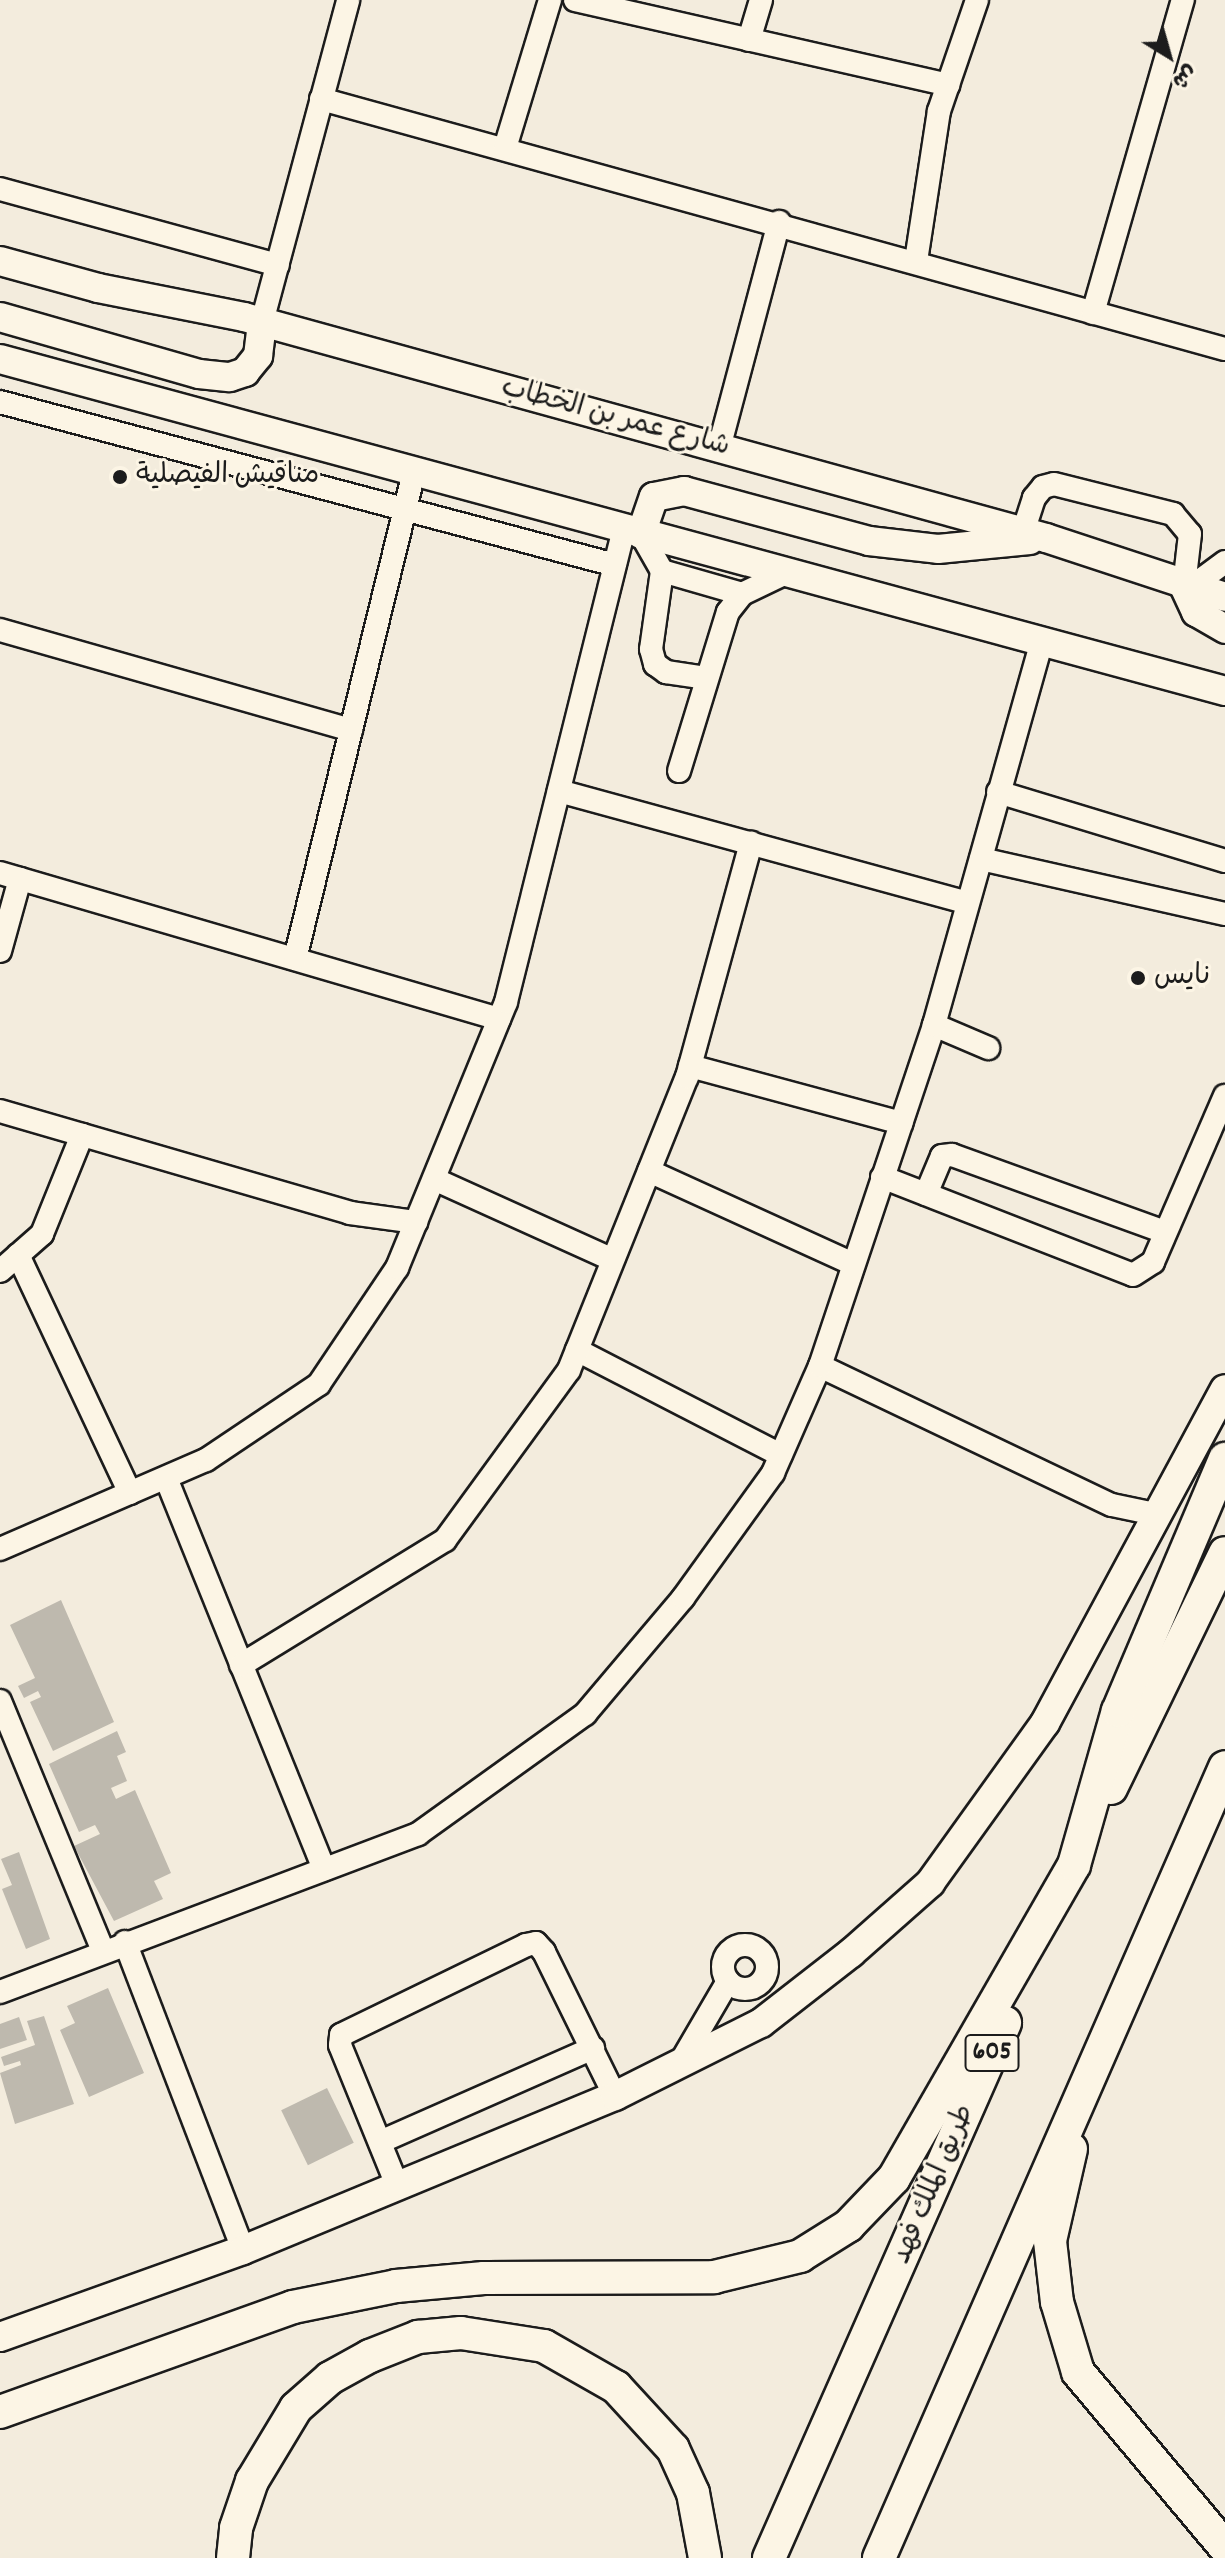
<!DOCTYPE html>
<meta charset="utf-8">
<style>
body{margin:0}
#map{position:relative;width:1225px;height:2558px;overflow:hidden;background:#f3ecdd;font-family:Dekko,"Playpen Sans Arabic",sans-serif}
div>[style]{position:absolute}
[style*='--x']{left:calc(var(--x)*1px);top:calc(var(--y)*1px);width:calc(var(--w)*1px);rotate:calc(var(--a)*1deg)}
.building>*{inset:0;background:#beb9ae;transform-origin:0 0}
.roads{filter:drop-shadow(2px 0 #1c1c1c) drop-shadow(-2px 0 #1c1c1c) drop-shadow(0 2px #1c1c1c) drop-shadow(0 -2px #1c1c1c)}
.minor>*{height:22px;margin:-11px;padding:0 11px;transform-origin:11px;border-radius:11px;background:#fcf5e5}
.minor>.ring{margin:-11px;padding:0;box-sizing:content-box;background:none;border:22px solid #fcf5e5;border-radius:50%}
.major>*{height:28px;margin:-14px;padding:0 14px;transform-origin:14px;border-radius:14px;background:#fcf5e5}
.highway>*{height:32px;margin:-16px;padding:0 16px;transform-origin:16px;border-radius:16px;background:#fcf5e5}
.dots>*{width:22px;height:22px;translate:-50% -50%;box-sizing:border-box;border:4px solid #fcf5e5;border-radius:50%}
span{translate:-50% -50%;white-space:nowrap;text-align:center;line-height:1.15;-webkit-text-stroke:6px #fcf5e5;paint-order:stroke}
.shield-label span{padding:2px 6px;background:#fcf5e5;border:2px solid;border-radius:6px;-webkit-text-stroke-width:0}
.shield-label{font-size:26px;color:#1c1c1c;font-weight:700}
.street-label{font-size:28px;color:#1c1c1c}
.poi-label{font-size:28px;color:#1c1c1c}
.left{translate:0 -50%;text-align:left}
.north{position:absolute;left:1129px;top:16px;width:80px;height:80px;-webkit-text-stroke:6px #fcf5e5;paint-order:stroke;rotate:143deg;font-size:22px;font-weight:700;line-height:32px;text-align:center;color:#1c1c1c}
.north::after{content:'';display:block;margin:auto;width:28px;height:36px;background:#1c1c1c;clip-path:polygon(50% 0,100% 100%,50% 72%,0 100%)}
</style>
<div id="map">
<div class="building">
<i style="clip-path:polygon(61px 1600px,114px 1722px,53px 1751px,30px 1702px,41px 1697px,38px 1691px,24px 1698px,18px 1686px,35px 1678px,10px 1625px)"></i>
<i style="clip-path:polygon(117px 1731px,126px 1752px,117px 1756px,127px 1781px,111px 1788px,116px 1799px,135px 1790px,171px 1873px,154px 1881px,163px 1899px,114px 1921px,74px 1846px,100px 1834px,95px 1825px,79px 1832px,49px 1764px)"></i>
<i style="clip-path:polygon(19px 1852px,50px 1939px,26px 1949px,2px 1889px,12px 1885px,1px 1859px)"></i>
<i style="clip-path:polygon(108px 1988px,144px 2073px,89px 2097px,60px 2030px,75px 2023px,67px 2006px)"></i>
<i style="clip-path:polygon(44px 2016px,74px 2104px,15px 2124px,0 2073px,21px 2065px,20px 2061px,4px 2066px,1px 2057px,35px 2045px,27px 2021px)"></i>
<i style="clip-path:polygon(19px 2017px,27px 2040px,0 2049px,0 2024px)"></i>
<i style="left:327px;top:2088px;width:61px;height:51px;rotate:64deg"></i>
</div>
<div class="roads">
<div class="minor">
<i style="--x:575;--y:0;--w:383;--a:12.8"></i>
<i style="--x:749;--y:40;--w:42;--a:-73.3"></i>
<i style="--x:321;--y:99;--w:938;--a:15.46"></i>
<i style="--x:505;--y:148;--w:155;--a:-73.1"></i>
<i style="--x:0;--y:189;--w:288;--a:15.3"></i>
<i style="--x:916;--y:261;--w:152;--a:-81.3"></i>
<i style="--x:939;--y:111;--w:117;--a:-71.1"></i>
<i style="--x:1093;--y:313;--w:326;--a:-74"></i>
<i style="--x:262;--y:322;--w:333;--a:-75"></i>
<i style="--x:0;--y:402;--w:636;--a:14.84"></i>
<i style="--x:719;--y:448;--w:234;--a:-75.1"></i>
<i style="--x:1023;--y:532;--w:36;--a:-72"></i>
<i style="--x:1034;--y:498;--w:14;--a:-51"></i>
<i style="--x:1043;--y:487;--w:11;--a:-15"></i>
<i style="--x:1054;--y:484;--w:123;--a:14.1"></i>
<i style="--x:1173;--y:514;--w:26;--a:50"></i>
<i style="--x:1190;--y:534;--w:52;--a:96.6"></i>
<i style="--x:641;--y:534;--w:43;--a:60.4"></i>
<i style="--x:662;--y:571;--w:79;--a:98"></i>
<i style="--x:651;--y:649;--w:16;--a:75"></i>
<i style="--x:655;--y:664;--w:14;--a:36"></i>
<i style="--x:666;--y:672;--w:40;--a:8.5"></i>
<i style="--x:662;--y:571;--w:83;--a:16"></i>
<i style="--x:1191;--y:587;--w:42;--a:-36.3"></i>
<i style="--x:0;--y:630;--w:365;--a:15.9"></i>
<i style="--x:679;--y:771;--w:166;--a:-72.9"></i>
<i style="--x:728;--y:612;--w:23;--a:-52"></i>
<i style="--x:742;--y:594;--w:49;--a:-25.5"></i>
<i style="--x:559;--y:791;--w:421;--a:15.3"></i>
<i style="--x:998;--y:792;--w:237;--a:16.9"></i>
<i style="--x:981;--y:859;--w:250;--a:12.7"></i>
<i style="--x:0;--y:873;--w:520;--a:16.31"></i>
<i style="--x:0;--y:951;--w:75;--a:-74.5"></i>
<i style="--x:295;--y:959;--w:501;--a:-76.27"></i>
<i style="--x:934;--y:1025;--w:59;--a:23.1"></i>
<i style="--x:690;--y:1066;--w:219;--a:15.1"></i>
<i style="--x:0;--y:1111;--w:365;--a:16.2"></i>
<i style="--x:350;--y:1213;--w:67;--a:7.8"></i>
<i style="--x:649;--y:1171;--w:222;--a:24.5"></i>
<i style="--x:882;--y:1177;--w:269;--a:21.3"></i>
<i style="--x:1133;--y:1275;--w:24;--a:-33"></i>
<i style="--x:1153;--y:1262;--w:181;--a:-66.6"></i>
<i style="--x:434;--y:1179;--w:196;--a:24.3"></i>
<i style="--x:926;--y:1194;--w:41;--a:-67.2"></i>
<i style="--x:942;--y:1156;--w:10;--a:-6"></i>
<i style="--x:952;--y:1155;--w:226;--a:19.9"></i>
<i style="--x:18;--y:1255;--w:263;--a:64.8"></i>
<i style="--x:0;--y:1271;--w:56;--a:-41.4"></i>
<i style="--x:42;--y:1234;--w:107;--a:-68"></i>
<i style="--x:577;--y:1350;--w:229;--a:27.3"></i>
<i style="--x:820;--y:1366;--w:323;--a:25.5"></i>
<i style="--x:1112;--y:1505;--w:44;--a:11.8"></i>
<i style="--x:166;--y:1478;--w:422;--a:68"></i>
<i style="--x:0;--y:1549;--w:224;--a:-23.4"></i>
<i style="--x:206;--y:1460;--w:136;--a:-33.9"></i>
<i style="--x:319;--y:1384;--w:140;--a:-56.1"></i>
<i style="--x:397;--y:1268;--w:287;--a:-67.7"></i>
<i style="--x:506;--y:1002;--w:487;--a:-76"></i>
<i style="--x:241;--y:1665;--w:239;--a:-31.5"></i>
<i style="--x:445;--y:1540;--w:210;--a:-53.9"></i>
<i style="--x:569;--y:1370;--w:316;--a:-68.1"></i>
<i style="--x:687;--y:1077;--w:243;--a:-74.7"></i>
<i style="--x:0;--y:1701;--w:270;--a:67.6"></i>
<i style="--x:125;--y:1942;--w:330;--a:69"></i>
<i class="ring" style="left:723px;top:1945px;width:22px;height:22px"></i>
<i style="--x:0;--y:1992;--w:447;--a:-20.7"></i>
<i style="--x:418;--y:1834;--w:206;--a:-35.7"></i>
<i style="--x:585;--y:1714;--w:152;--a:-49.8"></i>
<i style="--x:683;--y:1598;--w:154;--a:-54.2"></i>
<i style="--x:773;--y:1473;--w:117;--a:-66.3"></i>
<i style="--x:820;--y:1366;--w:360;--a:-71.5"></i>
<i style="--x:934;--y:1025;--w:398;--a:-74.3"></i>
<i style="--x:679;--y:2065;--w:97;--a:-59.7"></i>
<i style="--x:380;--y:2142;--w:233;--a:-23.8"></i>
<i style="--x:397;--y:2185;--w:151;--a:-112.2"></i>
<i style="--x:340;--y:2045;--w:10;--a:-84"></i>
<i style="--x:341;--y:2035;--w:206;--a:-25.9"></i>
<i style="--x:526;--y:1945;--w:10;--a:-11"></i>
<i style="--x:536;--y:1943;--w:12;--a:48"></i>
<i style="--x:544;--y:1952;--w:161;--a:63.8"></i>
</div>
<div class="major">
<i style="--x:0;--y:261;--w:102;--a:15.4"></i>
<i style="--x:98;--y:288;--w:149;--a:11.2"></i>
<i style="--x:244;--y:317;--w:832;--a:15.41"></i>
<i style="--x:1046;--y:538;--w:188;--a:18.2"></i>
<i style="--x:0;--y:317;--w:207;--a:16"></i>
<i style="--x:199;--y:374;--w:31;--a:6"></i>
<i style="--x:230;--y:377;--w:16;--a:-18"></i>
<i style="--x:245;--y:372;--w:21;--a:-51"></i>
<i style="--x:258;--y:356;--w:34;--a:-83"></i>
<i style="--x:0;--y:359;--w:1269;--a:15.16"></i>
<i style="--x:641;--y:534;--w:39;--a:-71"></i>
<i style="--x:654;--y:497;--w:31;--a:-11"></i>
<i style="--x:684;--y:491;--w:192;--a:15.1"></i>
<i style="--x:869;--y:541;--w:69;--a:6.6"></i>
<i style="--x:938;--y:549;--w:92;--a:-5.6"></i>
<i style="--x:1184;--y:586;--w:29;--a:65"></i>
<i style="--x:1196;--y:612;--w:34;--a:30"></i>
<i style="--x:0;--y:2337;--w:258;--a:-19.7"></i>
<i style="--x:243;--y:2250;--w:403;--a:-22.5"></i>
<i style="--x:615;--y:2096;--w:163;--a:-26.6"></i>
<i style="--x:761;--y:2023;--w:114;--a:-37.9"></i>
<i style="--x:851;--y:1953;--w:106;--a:-41.5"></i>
<i style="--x:930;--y:1883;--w:197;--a:-54.3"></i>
<i style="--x:1045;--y:1723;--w:379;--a:-61.7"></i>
</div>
<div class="highway">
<i style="--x:1111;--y:1788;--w:261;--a:-64.1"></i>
<i style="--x:1071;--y:2149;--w:94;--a:102.9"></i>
<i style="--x:1050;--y:2241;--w:61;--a:83.5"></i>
<i style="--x:1057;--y:2302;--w:73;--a:73.3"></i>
<i style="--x:1078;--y:2372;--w:229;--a:50"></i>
<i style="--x:0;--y:2412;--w:311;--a:-19.7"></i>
<i style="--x:293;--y:2307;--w:105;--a:-11.5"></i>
<i style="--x:396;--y:2286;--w:88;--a:-5.2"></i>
<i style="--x:484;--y:2278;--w:230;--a:-0.2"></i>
<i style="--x:714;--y:2277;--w:89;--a:-13.7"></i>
<i style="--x:800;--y:2256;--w:57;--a:-32"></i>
<i style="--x:848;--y:2226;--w:66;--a:-46.2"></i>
<i style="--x:894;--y:2178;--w:361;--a:-60.1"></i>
<i style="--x:1074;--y:1865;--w:160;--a:-74.1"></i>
<i style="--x:1118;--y:1711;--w:274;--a:-67"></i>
<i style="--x:233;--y:2558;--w:30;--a:-84"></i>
<i style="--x:236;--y:2528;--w:50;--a:-71.2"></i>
<i style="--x:252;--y:2481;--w:85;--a:-58.9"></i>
<i style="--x:296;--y:2408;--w:45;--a:-41.4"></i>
<i style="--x:330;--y:2378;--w:46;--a:-28.8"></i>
<i style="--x:370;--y:2356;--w:52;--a:-21.6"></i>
<i style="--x:418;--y:2337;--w:43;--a:-5.3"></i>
<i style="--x:461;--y:2333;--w:84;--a:8.9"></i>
<i style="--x:544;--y:2346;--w:83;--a:29.7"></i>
<i style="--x:616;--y:2387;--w:84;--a:47.4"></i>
<i style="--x:673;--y:2449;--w:48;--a:65.6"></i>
<i style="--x:693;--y:2493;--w:66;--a:79.5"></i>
<i style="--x:769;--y:2558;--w:585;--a:-66.2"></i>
<i style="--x:879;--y:2558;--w:863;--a:-66.37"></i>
</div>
</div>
<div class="dots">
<i style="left:120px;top:477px;background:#1c1c1c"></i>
<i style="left:1138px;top:978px;background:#1c1c1c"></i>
</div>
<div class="shield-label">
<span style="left:992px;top:2053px">605</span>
</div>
<div class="street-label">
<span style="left:615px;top:419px;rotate:15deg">شارع عمر بن الخطاب</span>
<span style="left:935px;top:2185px;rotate:-67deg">طريق الملك فهد</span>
</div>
<div class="poi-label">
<span class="left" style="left:136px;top:477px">مناقيش الفيصلية</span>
<span class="left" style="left:1154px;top:978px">نايس</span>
</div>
<div class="north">ش</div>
</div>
